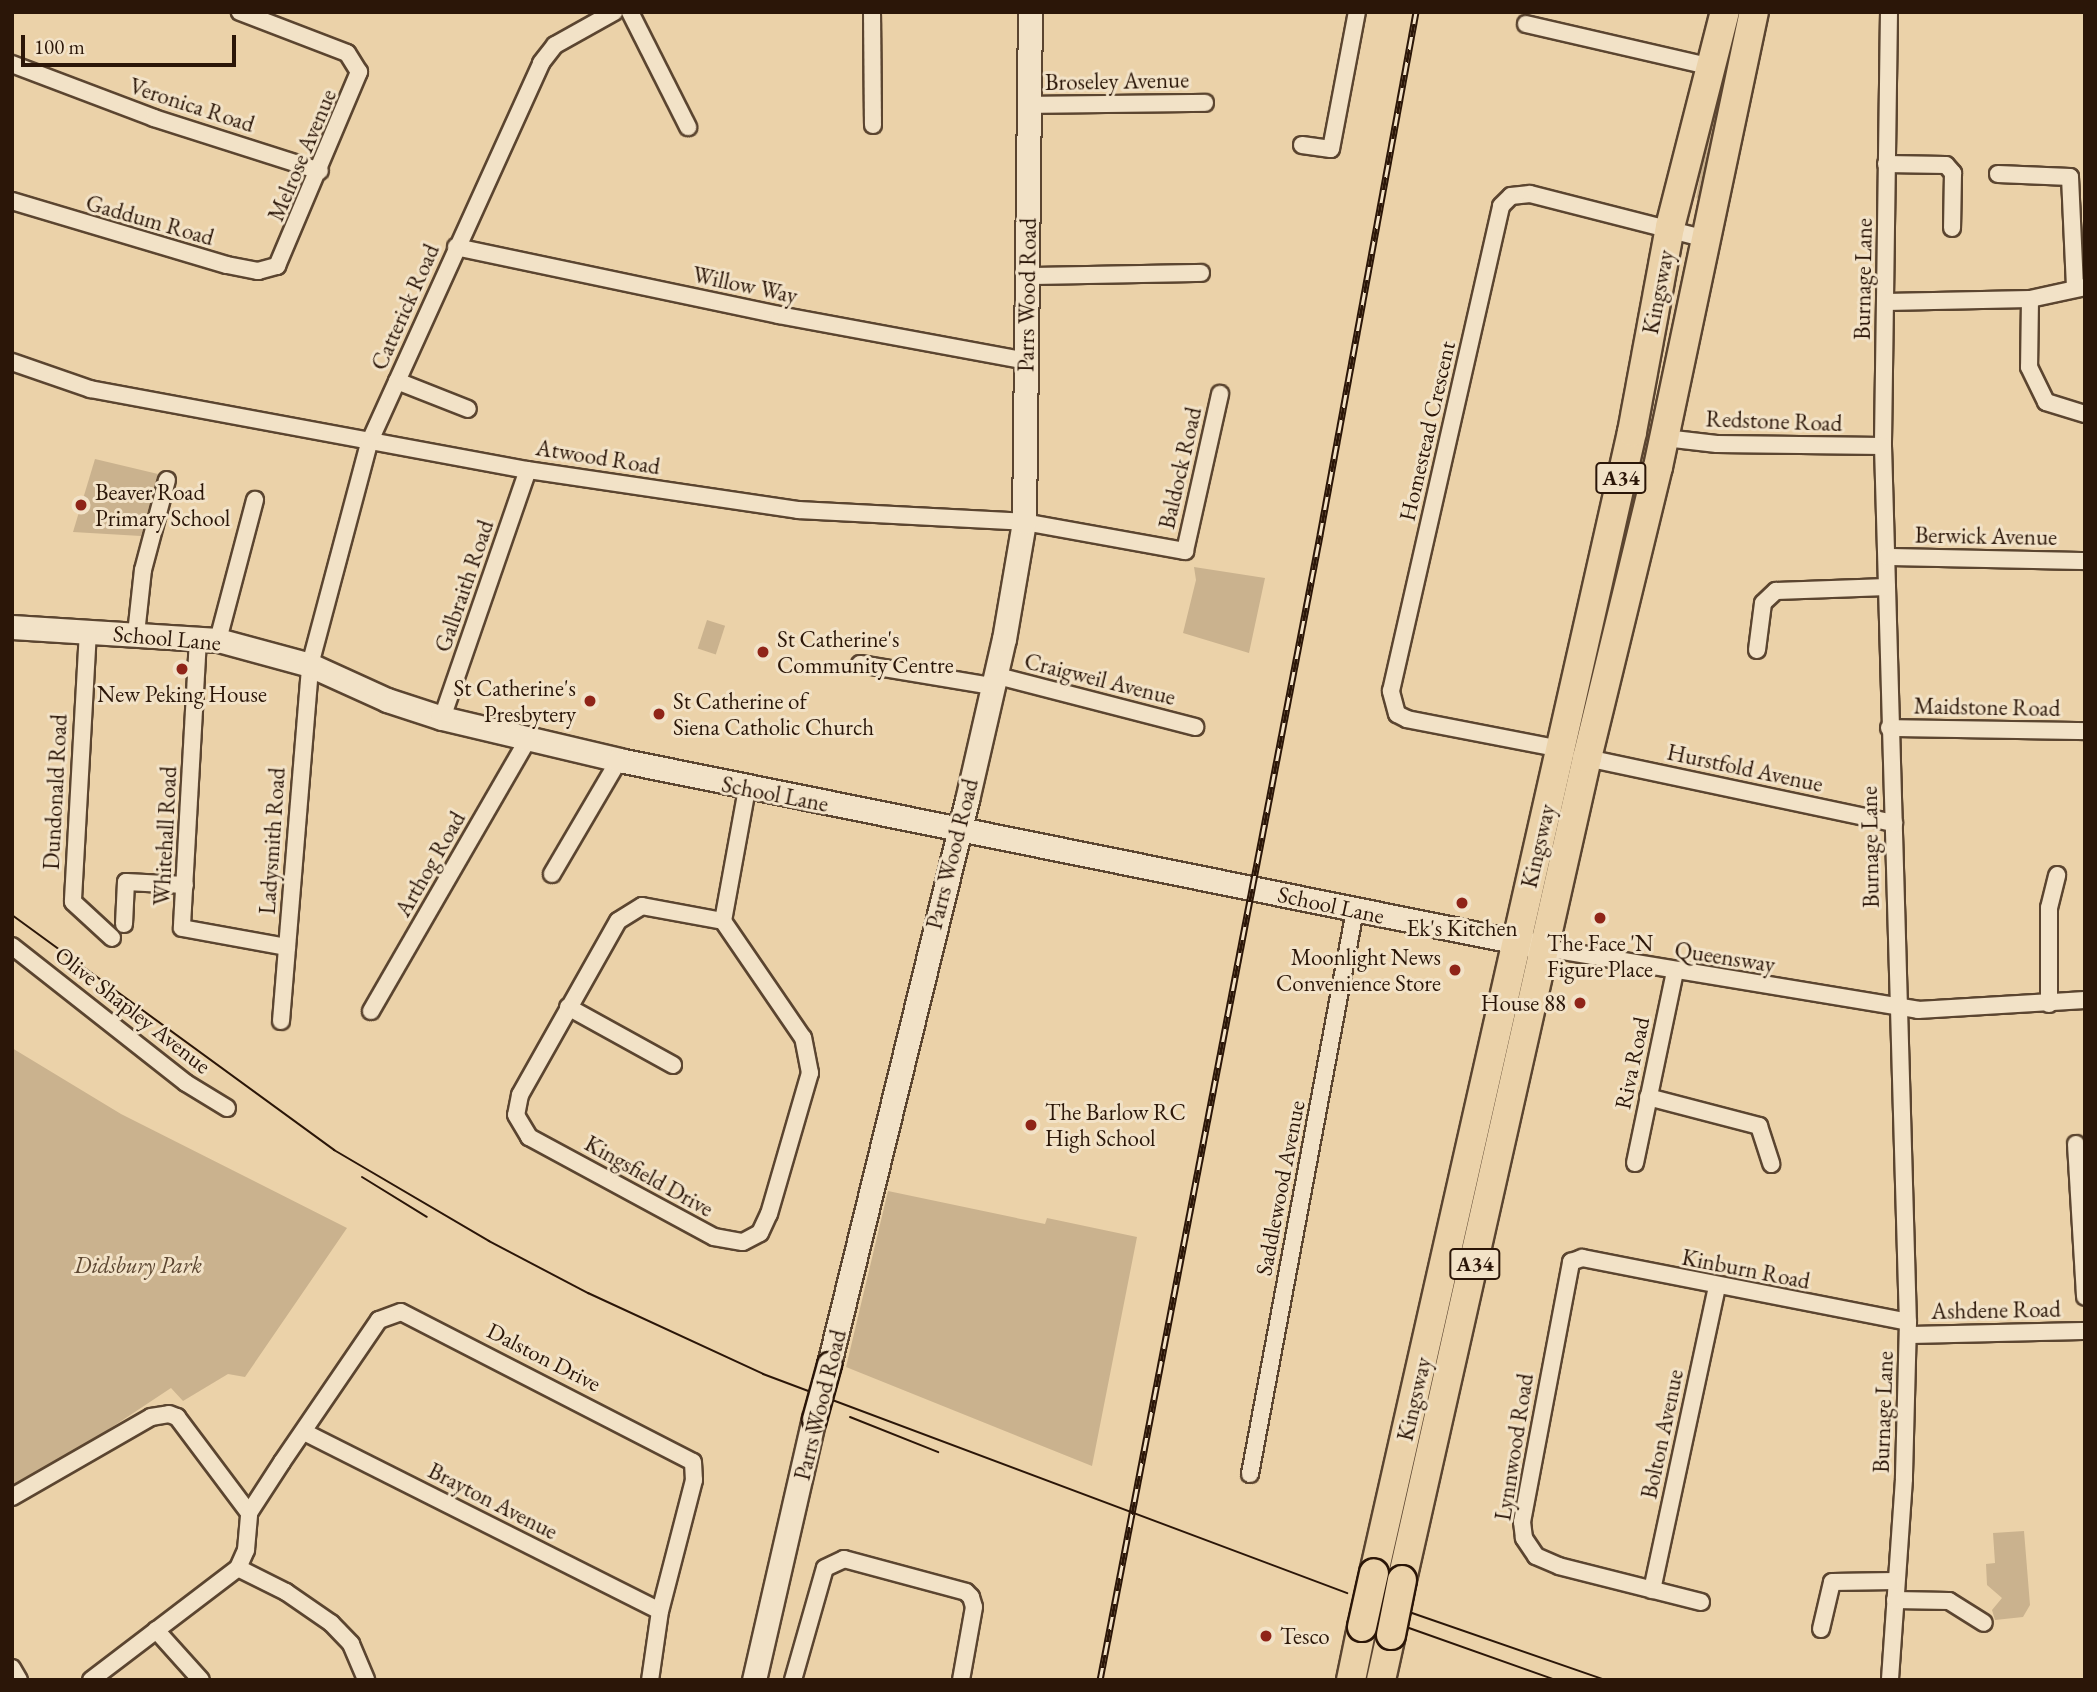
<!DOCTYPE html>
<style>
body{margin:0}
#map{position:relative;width:2097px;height:1692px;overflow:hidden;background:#ebd2a9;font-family:"EB Garamond",serif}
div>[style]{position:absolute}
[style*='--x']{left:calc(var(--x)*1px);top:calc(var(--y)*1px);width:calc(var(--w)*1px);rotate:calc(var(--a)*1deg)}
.green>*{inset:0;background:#cab28e;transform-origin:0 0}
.roads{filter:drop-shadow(2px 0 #5b4530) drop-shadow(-2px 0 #5b4530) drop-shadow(0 2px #5b4530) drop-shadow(0 -2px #5b4530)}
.street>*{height:16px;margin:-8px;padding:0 8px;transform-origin:8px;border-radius:8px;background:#f2e2c7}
.secondary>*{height:23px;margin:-11.5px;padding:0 11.5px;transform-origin:11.5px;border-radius:11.5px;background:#f2e2c7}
.highway>*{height:28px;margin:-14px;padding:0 14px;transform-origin:14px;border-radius:14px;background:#ebd2a9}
.tram>*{height:2px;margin:-1px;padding:0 1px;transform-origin:1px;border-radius:1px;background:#2b1608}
.rail>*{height:7px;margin-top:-3.5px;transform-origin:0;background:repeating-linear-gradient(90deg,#f2e2c7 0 13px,#2b1608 0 26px);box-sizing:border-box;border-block:2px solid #2b1608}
.bridges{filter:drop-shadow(2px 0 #2b1608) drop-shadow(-2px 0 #2b1608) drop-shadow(0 2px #2b1608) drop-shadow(0 -2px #2b1608)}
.secondary-bridge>*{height:23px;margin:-11.5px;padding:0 11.5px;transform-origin:11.5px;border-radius:11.5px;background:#f2e2c7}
.highway-bridge>*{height:28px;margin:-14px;padding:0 14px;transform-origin:14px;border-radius:14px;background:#ebd2a9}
.dots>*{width:19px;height:19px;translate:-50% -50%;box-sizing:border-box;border:4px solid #f2e2c7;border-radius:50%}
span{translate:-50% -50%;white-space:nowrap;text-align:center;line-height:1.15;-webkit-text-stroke:6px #f2e2c7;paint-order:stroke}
.shield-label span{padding:2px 5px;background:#f2e2c7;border:2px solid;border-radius:5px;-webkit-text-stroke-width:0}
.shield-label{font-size:21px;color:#2b1608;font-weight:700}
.street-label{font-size:23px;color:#2b1608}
.poi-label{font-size:23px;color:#2b1608}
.left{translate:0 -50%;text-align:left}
.right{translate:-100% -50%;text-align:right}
.park-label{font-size:23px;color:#5b4530;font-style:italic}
.frame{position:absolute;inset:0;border:14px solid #2b1608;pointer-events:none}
.scale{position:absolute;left:21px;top:35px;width:215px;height:32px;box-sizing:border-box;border:4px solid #2b1608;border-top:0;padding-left:9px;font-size:21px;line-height:24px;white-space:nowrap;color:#2b1608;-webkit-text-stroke:5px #f2e2c7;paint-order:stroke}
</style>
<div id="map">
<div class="green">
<i style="left:1715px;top:92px;width:11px;height:108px;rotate:10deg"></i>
<i style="clip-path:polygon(95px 459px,158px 474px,141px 536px,73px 532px)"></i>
<i style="clip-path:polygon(1194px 567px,1265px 578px,1249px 653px,1183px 633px,1196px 580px)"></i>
<i style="left:707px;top:620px;width:19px;height:30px;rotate:18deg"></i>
<i style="clip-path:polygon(12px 1048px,121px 1114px,347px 1228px,245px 1377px,228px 1374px,183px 1401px,171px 1388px,91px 1441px,12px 1485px)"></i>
<i style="clip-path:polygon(888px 1191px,1045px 1224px,1047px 1218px,1137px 1237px,1092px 1466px,846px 1367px)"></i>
<i style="clip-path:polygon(2024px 1531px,2030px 1605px,2023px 1617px,1995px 1620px,1992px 1610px,2002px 1598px,1987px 1585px,1986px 1564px,1995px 1563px,1993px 1533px)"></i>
</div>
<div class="roads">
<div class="street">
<i style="--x:630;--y:12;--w:129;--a:63.2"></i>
<i style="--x:872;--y:12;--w:113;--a:89.5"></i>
<i style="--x:1889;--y:12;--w:434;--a:90.8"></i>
<i style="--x:1883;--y:446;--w:876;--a:88.37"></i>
<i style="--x:1908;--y:1322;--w:157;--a:91.5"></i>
<i style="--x:1904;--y:1479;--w:201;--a:94"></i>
<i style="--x:1526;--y:24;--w:191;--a:13"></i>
<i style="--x:12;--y:64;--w:152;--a:20.8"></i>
<i style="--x:154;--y:118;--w:174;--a:17.7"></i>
<i style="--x:1029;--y:105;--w:176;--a:-0.7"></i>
<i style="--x:1302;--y:145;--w:29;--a:8"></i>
<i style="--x:1331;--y:149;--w:139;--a:-79.3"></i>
<i style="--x:1886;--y:164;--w:60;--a:1"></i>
<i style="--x:1946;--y:165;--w:11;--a:49"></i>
<i style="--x:1953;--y:173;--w:55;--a:91"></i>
<i style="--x:1998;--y:174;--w:72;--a:2.4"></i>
<i style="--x:2070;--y:177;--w:110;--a:87.4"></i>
<i style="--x:12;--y:201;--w:224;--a:16.6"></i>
<i style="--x:227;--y:265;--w:32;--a:11"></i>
<i style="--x:258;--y:271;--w:20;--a:-15"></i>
<i style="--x:277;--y:266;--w:211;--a:-67.1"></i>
<i style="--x:359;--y:72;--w:22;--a:-122"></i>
<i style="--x:347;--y:53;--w:115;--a:-159"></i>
<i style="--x:456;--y:247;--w:330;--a:11.9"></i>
<i style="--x:779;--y:315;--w:252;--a:10.5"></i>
<i style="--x:1028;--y:276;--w:173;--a:-1"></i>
<i style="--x:2030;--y:299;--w:68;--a:90.8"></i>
<i style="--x:2029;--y:367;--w:39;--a:64"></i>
<i style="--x:2046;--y:402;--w:41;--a:17.1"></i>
<i style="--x:1886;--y:302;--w:144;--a:-1.2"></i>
<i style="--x:2030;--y:299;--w:56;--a:-12.3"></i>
<i style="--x:12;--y:362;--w:83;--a:19.1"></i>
<i style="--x:90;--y:389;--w:445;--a:10.5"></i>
<i style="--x:528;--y:470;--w:273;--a:8.4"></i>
<i style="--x:798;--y:510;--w:226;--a:3"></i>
<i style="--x:1024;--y:522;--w:164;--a:10.2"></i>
<i style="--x:1185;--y:551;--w:161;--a:-77.4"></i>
<i style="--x:397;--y:381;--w:76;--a:21.5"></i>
<i style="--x:1665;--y:438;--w:52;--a:6.6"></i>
<i style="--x:1717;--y:444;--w:166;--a:0.7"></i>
<i style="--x:1887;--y:557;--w:198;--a:1.2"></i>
<i style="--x:88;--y:631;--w:271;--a:93.2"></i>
<i style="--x:73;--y:902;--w:53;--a:42.7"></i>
<i style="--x:136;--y:634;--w:64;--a:-83.8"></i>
<i style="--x:143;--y:570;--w:93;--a:-75.1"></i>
<i style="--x:198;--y:639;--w:289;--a:93.2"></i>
<i style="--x:182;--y:928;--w:107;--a:10.3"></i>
<i style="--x:218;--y:640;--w:145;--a:-75.2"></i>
<i style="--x:1757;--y:650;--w:47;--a:-82.7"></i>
<i style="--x:1763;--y:603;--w:18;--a:-43"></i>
<i style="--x:1776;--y:591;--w:111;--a:-2.1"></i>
<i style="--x:860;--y:664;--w:134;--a:9.5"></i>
<i style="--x:994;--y:675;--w:208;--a:14.5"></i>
<i style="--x:442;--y:718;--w:262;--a:-70.9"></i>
<i style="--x:1889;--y:728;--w:196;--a:0.9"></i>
<i style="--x:1561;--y:749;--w:157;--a:-169"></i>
<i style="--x:1407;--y:719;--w:11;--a:-153"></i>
<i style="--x:1397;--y:714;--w:24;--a:-105"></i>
<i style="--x:1391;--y:691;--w:497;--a:-77.2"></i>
<i style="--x:1501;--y:206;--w:14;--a:-45"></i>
<i style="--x:1511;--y:196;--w:19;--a:-6"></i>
<i style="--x:1530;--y:194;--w:183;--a:14.3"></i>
<i style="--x:1587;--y:758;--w:314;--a:12"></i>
<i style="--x:552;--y:874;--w:132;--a:-59.6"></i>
<i style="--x:723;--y:921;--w:82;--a:-169.5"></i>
<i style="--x:642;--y:906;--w:28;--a:148"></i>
<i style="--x:618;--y:921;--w:200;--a:119.4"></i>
<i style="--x:520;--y:1095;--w:20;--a:101"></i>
<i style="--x:516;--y:1115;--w:26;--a:59"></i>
<i style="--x:529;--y:1137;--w:210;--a:28.4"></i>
<i style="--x:714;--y:1237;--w:29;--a:10"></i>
<i style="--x:743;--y:1242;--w:19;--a:-28"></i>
<i style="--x:760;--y:1233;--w:21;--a:-65"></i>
<i style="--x:769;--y:1214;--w:147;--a:-73.8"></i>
<i style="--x:810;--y:1073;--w:36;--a:-101"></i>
<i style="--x:803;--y:1038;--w:142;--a:-124.4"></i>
<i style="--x:723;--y:921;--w:134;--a:-79.7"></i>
<i style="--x:124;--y:924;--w:42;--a:-87.3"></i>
<i style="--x:126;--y:882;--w:59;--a:2.9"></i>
<i style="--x:12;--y:946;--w:221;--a:38.2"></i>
<i style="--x:186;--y:1083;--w:48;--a:31.4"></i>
<i style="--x:1545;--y:948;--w:378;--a:9.4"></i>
<i style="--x:1918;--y:1010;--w:167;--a:-3.4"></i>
<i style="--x:2049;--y:1004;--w:96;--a:-90"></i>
<i style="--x:2049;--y:908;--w:34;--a:-76"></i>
<i style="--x:568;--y:1007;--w:120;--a:28.9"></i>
<i style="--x:371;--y:1011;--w:314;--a:-60"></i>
<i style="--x:281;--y:1021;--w:357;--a:-85.3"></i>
<i style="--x:310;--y:665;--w:230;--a:-75.1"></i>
<i style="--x:369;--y:443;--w:417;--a:-65.6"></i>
<i style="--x:541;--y:63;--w:23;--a:-52"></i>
<i style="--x:555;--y:45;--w:68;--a:-29.2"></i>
<i style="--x:1648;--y:1097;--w:115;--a:14.6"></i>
<i style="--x:1759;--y:1126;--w:40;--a:72"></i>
<i style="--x:2076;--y:1144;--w:153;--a:86.6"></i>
<i style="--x:1635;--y:1163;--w:195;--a:-78.2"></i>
<i style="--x:1908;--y:1335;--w:177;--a:-1.3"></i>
<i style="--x:304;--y:1432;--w:398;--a:26.7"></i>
<i style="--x:1250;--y:1474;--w:574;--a:-79.45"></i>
<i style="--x:12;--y:1497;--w:160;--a:-29.9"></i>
<i style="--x:151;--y:1417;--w:18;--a:-9"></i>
<i style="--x:169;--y:1414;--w:9;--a:21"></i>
<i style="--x:177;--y:1417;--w:120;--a:53.1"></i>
<i style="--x:238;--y:1568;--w:54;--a:26.6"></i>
<i style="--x:286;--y:1592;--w:55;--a:34.6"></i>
<i style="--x:331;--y:1623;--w:29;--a:46"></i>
<i style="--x:351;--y:1644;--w:39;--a:67"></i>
<i style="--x:1652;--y:1590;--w:309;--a:-77.9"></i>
<i style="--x:1895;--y:1600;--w:54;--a:1.1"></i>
<i style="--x:1949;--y:1601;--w:41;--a:32.2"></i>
<i style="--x:1701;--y:1602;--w:146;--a:-165.8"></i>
<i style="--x:1559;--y:1566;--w:25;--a:-157"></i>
<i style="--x:1536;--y:1556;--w:22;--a:-124"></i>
<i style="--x:1524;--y:1538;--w:16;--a:-97"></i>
<i style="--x:1522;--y:1522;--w:265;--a:-79.3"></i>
<i style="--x:1571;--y:1262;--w:12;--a:-20"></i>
<i style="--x:1582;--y:1258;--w:332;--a:11.1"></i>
<i style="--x:1821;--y:1629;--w:48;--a:-76.8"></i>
<i style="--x:1832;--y:1582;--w:63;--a:-0.9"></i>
<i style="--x:156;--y:1630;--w:67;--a:48"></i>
<i style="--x:12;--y:1668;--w:14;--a:60"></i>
<i style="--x:91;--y:1680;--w:185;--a:-37.3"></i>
<i style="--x:238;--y:1568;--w:20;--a:-66"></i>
<i style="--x:246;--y:1550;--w:37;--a:-85"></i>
<i style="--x:249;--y:1513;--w:61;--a:-57.1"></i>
<i style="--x:282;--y:1462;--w:172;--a:-55.7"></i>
<i style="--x:379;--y:1320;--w:23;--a:-20"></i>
<i style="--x:401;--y:1312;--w:328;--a:27.2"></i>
<i style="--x:693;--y:1462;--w:18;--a:87"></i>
<i style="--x:694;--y:1480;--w:135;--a:104.5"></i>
<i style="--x:660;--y:1611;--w:70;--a:98.2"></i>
<i style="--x:793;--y:1680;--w:116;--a:-74.1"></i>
<i style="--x:825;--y:1568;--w:21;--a:-25"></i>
<i style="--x:844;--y:1559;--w:126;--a:15.1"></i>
<i style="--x:966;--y:1592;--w:7;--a:45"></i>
<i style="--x:971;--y:1597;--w:10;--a:73"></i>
<i style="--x:974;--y:1607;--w:74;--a:100.1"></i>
</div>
<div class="secondary">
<i style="--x:12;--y:627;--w:206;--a:3.6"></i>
<i style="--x:218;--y:640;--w:95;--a:15.2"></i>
<i style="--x:310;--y:665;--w:85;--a:24.4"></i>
<i style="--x:387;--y:700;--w:58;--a:18.1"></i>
<i style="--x:442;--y:718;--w:182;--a:13.3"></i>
<i style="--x:619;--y:760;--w:932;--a:11.45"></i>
<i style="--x:829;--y:1364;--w:581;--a:-76.25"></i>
<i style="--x:967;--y:800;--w:165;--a:-77.1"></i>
<i style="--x:1004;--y:639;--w:119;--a:-80.3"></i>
<i style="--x:1024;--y:522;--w:510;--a:-89.33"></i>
<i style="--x:754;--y:1680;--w:268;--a:-77.1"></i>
</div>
<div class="highway">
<i style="--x:1374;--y:1573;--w:1170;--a:-77.26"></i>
<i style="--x:1632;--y:432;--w:208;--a:-79.5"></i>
<i style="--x:1670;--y:227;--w:222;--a:-75.7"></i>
<i style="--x:1402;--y:1580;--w:843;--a:-77.32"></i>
<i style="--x:1587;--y:758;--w:300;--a:-76.3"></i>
<i style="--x:1658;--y:467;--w:465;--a:-78.1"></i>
<i style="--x:1351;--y:1680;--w:54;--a:-78.3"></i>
<i style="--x:1381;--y:1680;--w:46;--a:-77.5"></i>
</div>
</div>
<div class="tram">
<i style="--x:12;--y:915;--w:399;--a:36.1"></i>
<i style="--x:334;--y:1150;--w:180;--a:30.4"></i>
<i style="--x:489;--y:1241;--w:112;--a:27.7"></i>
<i style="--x:588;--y:1293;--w:193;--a:24.8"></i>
<i style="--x:763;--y:1374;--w:624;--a:20.56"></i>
<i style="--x:362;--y:1177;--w:76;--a:31.6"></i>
<i style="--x:850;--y:1417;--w:95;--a:21.7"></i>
<i style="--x:1412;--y:1613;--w:205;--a:19.1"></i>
<i style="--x:1409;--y:1628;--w:156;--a:19.5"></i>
</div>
<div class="rail">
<i style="--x:1100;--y:1680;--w:1166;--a:-79.12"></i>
<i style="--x:1320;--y:535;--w:532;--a:-79.6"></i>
</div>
<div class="bridges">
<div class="secondary-bridge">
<i style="--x:814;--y:1419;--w:57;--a:-74.7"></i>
</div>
<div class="highway-bridge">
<i style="--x:1362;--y:1627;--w:55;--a:-77.5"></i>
<i style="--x:1391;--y:1635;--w:56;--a:-78.7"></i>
</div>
</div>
<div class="dots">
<i style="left:81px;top:505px;background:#8f2418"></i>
<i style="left:763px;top:652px;background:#8f2418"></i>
<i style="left:182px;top:669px;background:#8f2418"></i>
<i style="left:590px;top:701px;background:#8f2418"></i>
<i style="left:659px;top:714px;background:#8f2418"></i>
<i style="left:1462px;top:903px;background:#8f2418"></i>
<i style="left:1600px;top:918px;background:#8f2418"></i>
<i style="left:1455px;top:970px;background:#8f2418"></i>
<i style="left:1580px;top:1003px;background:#8f2418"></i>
<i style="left:1031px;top:1125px;background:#8f2418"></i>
<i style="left:1266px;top:1636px;background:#8f2418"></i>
</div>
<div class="shield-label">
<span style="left:1621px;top:478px">A34</span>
<span style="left:1475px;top:1264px">A34</span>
</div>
<div class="street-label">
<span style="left:1117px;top:81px;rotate:-1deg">Broseley Avenue</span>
<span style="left:192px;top:105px;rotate:18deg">Veronica Road</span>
<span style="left:302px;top:155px;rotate:-67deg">Melrose Avenue</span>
<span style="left:150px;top:220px;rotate:16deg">Gaddum Road</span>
<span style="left:1863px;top:279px;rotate:-89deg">Burnage Lane</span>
<span style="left:745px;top:285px;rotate:12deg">Willow Way</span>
<span style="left:1658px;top:292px;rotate:-79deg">Kingsway</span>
<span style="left:1027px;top:295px;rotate:-89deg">Parrs Wood Road</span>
<span style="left:405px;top:307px;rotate:-66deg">Catterick Road</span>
<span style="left:1774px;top:421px;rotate:2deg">Redstone Road</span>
<span style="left:1427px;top:431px;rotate:-77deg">Homestead Crescent</span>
<span style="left:598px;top:457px;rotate:9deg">Atwood Road</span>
<span style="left:1180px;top:468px;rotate:-77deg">Baldock Road</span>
<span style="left:1986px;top:536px;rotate:1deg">Berwick Avenue</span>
<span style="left:464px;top:586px;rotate:-71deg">Galbraith Road</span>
<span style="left:167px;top:638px;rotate:5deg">School Lane</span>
<span style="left:1100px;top:679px;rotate:14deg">Craigweil Avenue</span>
<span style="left:1987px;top:707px;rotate:1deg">Maidstone Road</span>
<span style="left:1745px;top:768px;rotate:12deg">Hurstfold Avenue</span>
<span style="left:55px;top:792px;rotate:-87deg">Dundonald Road</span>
<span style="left:775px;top:794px;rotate:11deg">School Lane</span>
<span style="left:165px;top:836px;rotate:-87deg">Whitehall Road</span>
<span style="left:272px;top:841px;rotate:-86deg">Ladysmith Road</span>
<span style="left:1538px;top:846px;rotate:-77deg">Kingsway</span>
<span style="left:1870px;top:847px;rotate:-91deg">Burnage Lane</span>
<span style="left:952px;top:854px;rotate:-76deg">Parrs Wood Road</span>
<span style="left:430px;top:864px;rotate:-60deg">Arthog Road</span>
<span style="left:1331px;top:905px;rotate:12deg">School Lane</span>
<span style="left:1725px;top:957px;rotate:9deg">Queensway</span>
<span style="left:133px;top:1010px;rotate:38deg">Olive Shapley Avenue</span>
<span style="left:1632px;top:1063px;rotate:-78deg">Riva Road</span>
<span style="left:649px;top:1176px;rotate:29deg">Kingsfield Drive</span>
<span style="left:1280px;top:1188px;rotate:-79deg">Saddlewood Avenue</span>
<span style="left:1746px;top:1269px;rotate:11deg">Kinburn Road</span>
<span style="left:1996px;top:1310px;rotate:-1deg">Ashdene Road</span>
<span style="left:544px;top:1357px;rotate:27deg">Dalston Drive</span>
<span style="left:1414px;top:1399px;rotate:-77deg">Kingsway</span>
<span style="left:820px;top:1405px;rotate:-76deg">Parrs Wood Road</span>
<span style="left:1883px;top:1412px;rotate:-88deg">Burnage Lane</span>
<span style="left:1662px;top:1434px;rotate:-78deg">Bolton Avenue</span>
<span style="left:1514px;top:1447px;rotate:-81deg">Lynnwood Road</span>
<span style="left:493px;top:1501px;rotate:27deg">Brayton Avenue</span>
</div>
<div class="poi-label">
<span class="left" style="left:95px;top:505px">Beaver Road<br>Primary School</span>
<span class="left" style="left:777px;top:652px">St Catherine's<br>Community Centre</span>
<span class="right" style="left:576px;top:701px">St Catherine's<br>Presbytery</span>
<span style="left:182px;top:694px">New Peking House</span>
<span class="left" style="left:673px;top:714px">St Catherine of<br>Siena Catholic Church</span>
<span style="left:1462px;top:928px">Ek's Kitchen</span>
<span style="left:1600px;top:956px">The Face 'N<br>Figure Place</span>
<span class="right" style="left:1441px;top:970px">Moonlight News<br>Convenience Store</span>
<span class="right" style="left:1566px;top:1003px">House 88</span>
<span class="left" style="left:1045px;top:1125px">The Barlow RC<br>High School</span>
<span class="left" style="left:1280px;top:1636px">Tesco</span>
</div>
<div class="park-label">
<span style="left:138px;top:1265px">Didsbury Park</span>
</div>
<div class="frame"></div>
<div class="scale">100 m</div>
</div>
